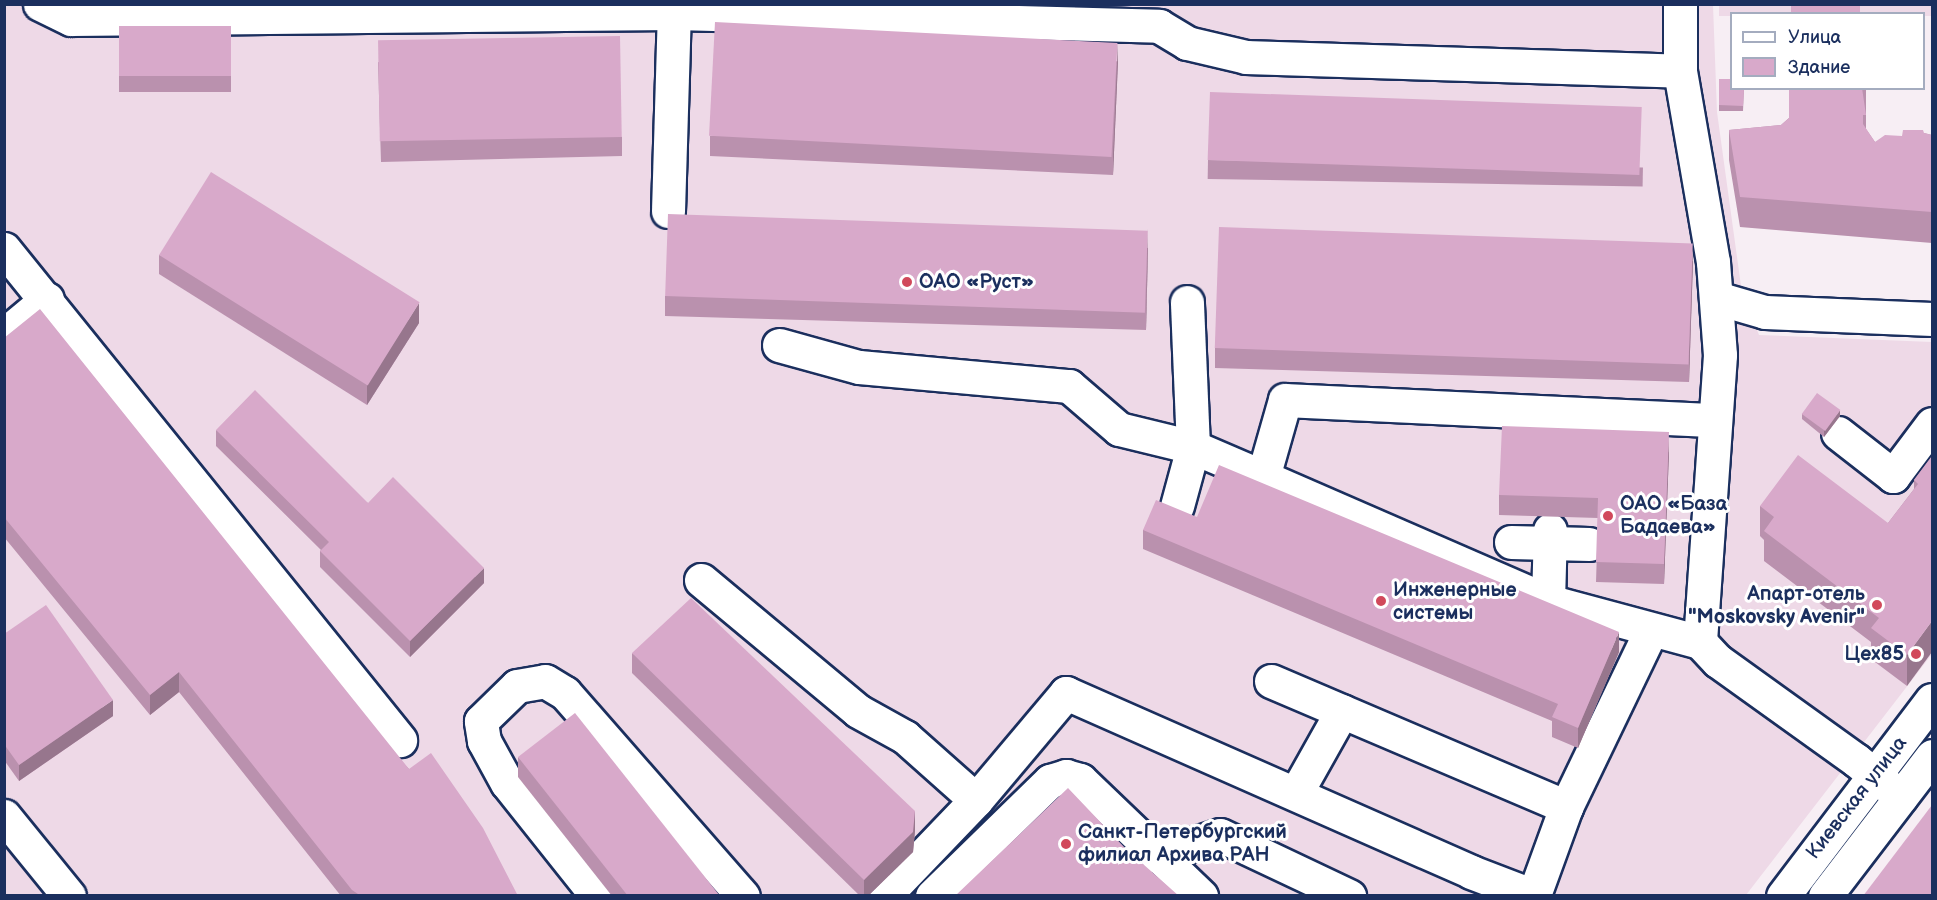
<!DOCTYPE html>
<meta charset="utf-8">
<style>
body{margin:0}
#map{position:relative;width:1937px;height:900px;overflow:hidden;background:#f7eef4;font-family:"Balsamiq Sans",sans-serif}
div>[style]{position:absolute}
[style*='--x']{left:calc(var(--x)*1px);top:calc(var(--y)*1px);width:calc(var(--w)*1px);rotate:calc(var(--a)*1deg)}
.built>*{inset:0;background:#eed9e7;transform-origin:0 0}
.roads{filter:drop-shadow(2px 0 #1b2f5e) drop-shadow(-2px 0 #1b2f5e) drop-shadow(0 2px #1b2f5e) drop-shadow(0 -2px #1b2f5e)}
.minor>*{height:33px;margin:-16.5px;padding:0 16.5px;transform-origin:16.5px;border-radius:16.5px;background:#fff}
.wall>*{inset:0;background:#ba91ae;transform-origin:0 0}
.shaded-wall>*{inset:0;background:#97768d}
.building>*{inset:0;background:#d8a9ca;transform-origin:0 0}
.dots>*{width:16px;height:16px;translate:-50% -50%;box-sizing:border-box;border:3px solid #fff;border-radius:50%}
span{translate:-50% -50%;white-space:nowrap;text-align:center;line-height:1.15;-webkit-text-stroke:6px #fff;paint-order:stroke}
.poi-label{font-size:20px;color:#1b2f5e;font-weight:700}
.left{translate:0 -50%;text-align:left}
.right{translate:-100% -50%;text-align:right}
.street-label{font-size:20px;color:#1b2f5e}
.frame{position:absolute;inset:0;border:6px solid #1b2f5e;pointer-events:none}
.legend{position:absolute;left:1730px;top:12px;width:195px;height:78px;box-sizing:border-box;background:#fff;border:2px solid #a4acbf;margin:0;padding:8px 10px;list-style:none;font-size:18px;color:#1b2f5e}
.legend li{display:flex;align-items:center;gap:12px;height:30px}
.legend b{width:30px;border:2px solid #a4acbf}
</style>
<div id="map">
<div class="built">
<i style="clip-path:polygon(5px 5px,1713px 5px,1717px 112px,1741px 286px,1759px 335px,1932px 342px,1932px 654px,1746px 895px,5px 896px)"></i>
<i style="left:1719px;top:5px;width:213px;height:11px"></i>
</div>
<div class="roads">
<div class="minor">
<i style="--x:40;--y:4;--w:34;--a:26"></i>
<i style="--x:71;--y:19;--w:604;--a:-0.57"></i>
<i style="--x:675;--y:13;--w:484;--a:1.5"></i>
<i style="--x:1159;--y:26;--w:33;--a:31"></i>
<i style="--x:1187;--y:43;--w:61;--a:13.3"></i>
<i style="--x:1246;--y:57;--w:434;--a:1.8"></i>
<i style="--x:1680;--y:4;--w:67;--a:90"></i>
<i style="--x:1680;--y:71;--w:194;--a:80.2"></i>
<i style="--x:1713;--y:262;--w:93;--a:85.7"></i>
<i style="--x:1720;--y:355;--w:288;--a:94"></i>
<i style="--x:1700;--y:642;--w:26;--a:47"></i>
<i style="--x:1718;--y:661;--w:170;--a:35.7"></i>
<i style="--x:1856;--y:760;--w:58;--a:39.4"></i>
<i style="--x:668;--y:211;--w:207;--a:-88.3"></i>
<i style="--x:4;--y:249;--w:631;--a:51.11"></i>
<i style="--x:1717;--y:298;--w:50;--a:16.3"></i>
<i style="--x:1765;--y:312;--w:167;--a:2.4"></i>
<i style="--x:4;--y:335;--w:56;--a:-39.9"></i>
<i style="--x:779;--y:345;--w:83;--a:15.4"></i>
<i style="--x:859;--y:367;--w:211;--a:5.2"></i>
<i style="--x:1069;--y:386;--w:66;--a:40.7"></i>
<i style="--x:1119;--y:429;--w:76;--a:13.7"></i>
<i style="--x:1193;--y:447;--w:76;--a:23.2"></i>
<i style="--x:1838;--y:433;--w:70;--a:38"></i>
<i style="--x:1893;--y:476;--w:65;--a:-53.1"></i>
<i style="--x:1177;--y:506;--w:61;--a:-74.8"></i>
<i style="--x:1193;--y:447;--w:145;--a:-92.4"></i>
<i style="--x:1511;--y:542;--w:78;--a:1.5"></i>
<i style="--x:701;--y:580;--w:204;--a:39.8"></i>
<i style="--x:858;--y:711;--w:54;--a:29"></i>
<i style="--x:905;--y:737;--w:95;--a:41.6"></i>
<i style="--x:1548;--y:601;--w:71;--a:-88.4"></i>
<i style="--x:1700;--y:642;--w:157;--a:-164.9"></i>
<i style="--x:1548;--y:601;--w:311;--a:-156.5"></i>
<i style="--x:1263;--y:477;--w:80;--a:-74.1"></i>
<i style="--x:1285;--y:400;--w:430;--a:2.7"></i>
<i style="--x:1271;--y:681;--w:321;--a:23.1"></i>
<i style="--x:1296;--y:793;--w:94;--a:-60.7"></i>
<i style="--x:4;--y:816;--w:103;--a:50.9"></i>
<i style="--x:1157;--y:856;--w:66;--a:-18.4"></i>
<i style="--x:1220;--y:835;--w:143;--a:25.3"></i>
<i style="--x:1534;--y:895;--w:94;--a:-70"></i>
<i style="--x:1566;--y:807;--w:196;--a:-64.3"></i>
<i style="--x:597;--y:896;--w:144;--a:-128.5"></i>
<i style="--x:507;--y:783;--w:48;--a:-118.7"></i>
<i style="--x:484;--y:741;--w:20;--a:-99"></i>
<i style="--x:481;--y:721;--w:50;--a:-44.2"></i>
<i style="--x:517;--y:686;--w:28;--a:-10"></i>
<i style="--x:545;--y:681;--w:23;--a:31"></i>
<i style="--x:565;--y:693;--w:270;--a:48.8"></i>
<i style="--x:884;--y:896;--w:133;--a:-46.2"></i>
<i style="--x:976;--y:800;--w:140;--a:-49.9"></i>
<i style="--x:1066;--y:693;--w:443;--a:23.8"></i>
<i style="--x:1471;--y:872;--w:67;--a:20.9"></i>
<i style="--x:932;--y:896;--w:165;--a:-44.3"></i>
<i style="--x:1050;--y:781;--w:17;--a:-17"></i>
<i style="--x:1066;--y:776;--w:15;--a:16"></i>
<i style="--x:1080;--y:780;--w:168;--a:43.8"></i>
<i style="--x:1783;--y:896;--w:246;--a:-52.8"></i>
<i style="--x:1825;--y:896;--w:176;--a:-52.6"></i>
</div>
</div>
<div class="wall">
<i style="left:119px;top:26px;width:112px;height:66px"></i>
<i style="clip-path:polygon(1118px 61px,1113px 175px,710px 156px,710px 136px)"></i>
<i style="clip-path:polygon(378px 62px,622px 137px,622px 156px,381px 162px)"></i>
<i style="clip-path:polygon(1719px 79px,1744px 88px,1743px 111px,1719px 111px)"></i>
<i style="clip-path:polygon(1789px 88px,1866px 88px,1866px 129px,1875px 142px,1902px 136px,1924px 133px,1932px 135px,1932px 243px,1740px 227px,1729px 160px,1729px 130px,1781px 125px,1789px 118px)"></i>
<i style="left:1208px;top:160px;width:435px;height:19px;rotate:1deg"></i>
<i style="clip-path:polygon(1148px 248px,1146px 330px,665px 316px,665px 296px)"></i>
<i style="clip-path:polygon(159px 255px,419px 323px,367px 405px,159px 274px)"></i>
<i style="clip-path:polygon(1693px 261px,1689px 382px,1215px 368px,1215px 348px)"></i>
<i style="clip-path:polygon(4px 338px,409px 769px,518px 896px,341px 896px,179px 692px,150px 715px,4px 537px)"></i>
<i style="clip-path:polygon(1802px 414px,1840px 416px,1824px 437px,1802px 419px)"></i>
<i style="clip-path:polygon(216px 430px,368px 503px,484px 583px,410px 657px,320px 567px,320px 551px,321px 550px,216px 446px)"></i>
<i style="clip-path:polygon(1669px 452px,1664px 584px,1596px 582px,1598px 518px,1499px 515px,1499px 495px)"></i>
<i style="clip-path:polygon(1932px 456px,1907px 686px,1871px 659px,1871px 642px,1764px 561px,1764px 540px,1760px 536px,1760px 506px,1888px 523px,1914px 489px,1914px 480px)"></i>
<i style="clip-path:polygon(1197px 517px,1619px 652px,1578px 748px,1552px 737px,1552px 721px,1143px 549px,1143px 530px)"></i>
<i style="clip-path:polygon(4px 634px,113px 716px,19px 781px,4px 760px)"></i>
<i style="clip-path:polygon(632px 653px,915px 831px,913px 852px,868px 896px,860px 896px,632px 673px)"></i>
<i style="clip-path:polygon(518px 757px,720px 896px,612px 896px,518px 777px)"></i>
</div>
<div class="shaded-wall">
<i style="clip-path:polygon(1118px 42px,1118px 61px,1113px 175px,1113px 156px)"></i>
<i style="clip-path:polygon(1148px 228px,1148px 248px,1146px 330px,1146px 311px)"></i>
<i style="clip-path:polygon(1693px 241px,1693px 261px,1689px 382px,1689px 362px)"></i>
<i style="clip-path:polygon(419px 303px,419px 323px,367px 405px,367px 385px)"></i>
<i style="clip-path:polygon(1840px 410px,1840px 416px,1824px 437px,1824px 431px)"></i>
<i style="clip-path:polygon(1669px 432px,1669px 452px,1664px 584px,1664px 564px)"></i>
<i style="clip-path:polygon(484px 568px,484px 583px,410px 657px,410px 641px)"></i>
<i style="clip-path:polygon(1932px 621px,1932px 652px,1907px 686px,1907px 655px)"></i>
<i style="clip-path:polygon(1619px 632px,1619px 652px,1578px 748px,1578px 728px)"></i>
<i style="clip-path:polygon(179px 672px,179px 692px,150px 715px,150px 695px)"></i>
<i style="clip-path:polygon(113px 700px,113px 716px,19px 781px,19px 765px)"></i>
<i style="clip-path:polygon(915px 811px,915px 831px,913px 852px,868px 896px,864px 896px,864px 880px)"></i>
</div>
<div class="building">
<i style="left:1791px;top:4px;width:69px;height:10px"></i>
<i style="left:715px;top:22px;width:403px;height:114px;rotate:3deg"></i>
<i style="left:119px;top:26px;width:112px;height:50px"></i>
<i style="left:620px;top:36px;width:101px;height:242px;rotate:89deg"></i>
<i style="clip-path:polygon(1719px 79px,1731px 79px,1731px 88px,1744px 88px,1743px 106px,1719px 105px)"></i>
<i style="clip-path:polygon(1789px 88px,1862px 88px,1866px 115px,1863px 115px,1863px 124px,1875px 142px,1885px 135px,1902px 136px,1903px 130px,1923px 130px,1924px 133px,1932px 135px,1932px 212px,1740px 197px,1729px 130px,1781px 125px,1789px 118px)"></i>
<i style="left:1210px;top:92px;width:432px;height:68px;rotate:2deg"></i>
<i style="left:211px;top:172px;width:246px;height:98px;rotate:32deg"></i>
<i style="left:668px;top:214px;width:480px;height:82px;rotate:2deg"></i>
<i style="left:1219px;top:227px;width:474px;height:121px;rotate:2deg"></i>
<i style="clip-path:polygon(40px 309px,409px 769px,431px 753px,483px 828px,518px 896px,361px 896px,352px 890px,179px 672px,150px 695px,4px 517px,4px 338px)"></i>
<i style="clip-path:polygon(255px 390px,368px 503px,393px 477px,484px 568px,410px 641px,320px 551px,329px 542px,216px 430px)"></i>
<i style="left:1817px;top:393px;width:29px;height:26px;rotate:36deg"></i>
<i style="clip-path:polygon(1502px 426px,1669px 432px,1664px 564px,1596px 562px,1598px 498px,1499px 495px)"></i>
<i style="clip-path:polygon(1798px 455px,1888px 523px,1918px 484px,1914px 480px,1932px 456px,1932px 621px,1907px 655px,1871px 628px,1879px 618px,1764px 531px,1774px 517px,1760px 506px)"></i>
<i style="clip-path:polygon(1219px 465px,1619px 632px,1578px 728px,1552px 717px,1558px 704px,1143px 530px,1156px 500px,1197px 517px)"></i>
<i style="clip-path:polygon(691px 598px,915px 811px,913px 832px,864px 880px,632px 653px)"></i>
<i style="clip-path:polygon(46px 605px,113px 700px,19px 765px,4px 744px,4px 634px)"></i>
<i style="clip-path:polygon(575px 713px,720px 896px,628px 896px,518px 757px)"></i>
<i style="clip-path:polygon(1068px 788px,1125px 848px,1179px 896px,955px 896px)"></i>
<i style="clip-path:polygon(1932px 805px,1932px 896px,1863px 896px)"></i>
</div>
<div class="dots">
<i style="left:907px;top:282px;background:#d1495b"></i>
<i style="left:1608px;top:516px;background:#d1495b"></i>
<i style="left:1381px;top:601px;background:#d1495b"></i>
<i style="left:1877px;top:605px;background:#d1495b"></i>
<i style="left:1916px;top:654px;background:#d1495b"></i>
<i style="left:1066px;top:844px;background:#d1495b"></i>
</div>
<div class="poi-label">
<span class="left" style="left:919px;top:282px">ОАО «Руст»</span>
<span class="left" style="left:1620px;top:516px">ОАО «База<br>Бадаева»</span>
<span class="left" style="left:1393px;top:602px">Инженерные<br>системы</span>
<span class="right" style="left:1865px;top:606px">Апарт-отель<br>"Moskovsky Avenir"</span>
<span class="right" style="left:1904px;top:654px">Цех85</span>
<span class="left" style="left:1078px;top:844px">Санкт-Петербургский<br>филиал Архива РАН</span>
</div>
<div class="street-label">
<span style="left:1857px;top:798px;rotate:-52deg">Киевская улица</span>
</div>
<div class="frame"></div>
<ul class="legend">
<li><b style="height:8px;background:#fff"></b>Улица</li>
<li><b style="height:16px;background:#d8a9ca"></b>Здание</li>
</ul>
</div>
